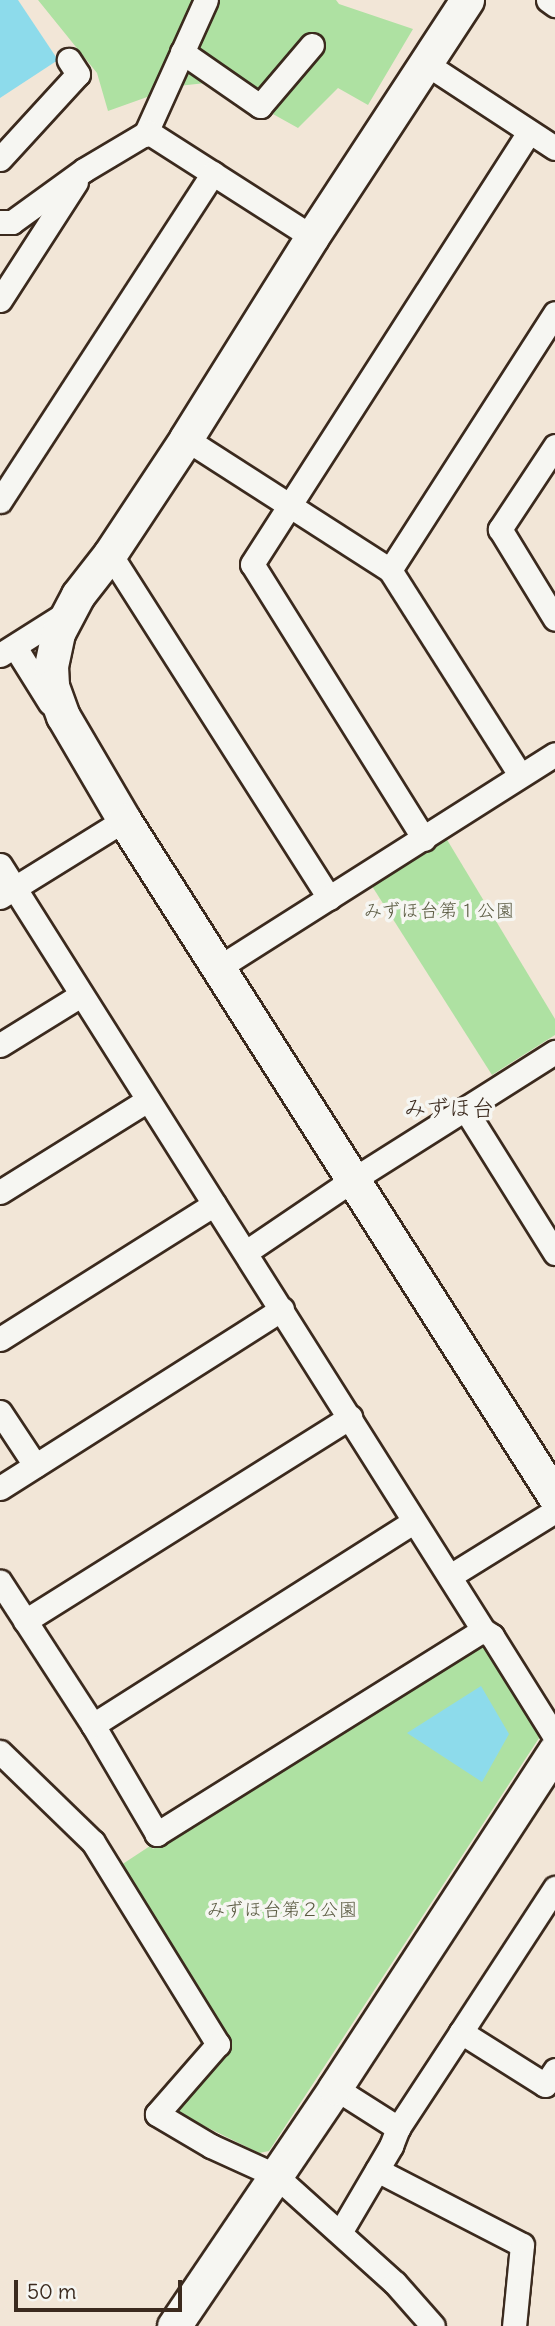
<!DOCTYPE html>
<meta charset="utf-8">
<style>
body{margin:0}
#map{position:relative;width:555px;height:2326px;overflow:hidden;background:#f2e6d7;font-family:Delius,"Klee One",sans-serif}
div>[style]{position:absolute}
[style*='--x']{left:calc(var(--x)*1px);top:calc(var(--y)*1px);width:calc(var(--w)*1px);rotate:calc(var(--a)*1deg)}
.green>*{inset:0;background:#aee1a2}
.water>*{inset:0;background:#8ddbeb}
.roads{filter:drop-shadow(2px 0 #3b2a1e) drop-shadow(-2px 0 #3b2a1e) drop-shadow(0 2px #3b2a1e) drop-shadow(0 -2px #3b2a1e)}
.street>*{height:23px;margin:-11.5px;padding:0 11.5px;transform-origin:11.5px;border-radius:11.5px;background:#f6f6f2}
.secondary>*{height:33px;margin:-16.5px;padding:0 16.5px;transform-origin:16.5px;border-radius:16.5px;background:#f6f6f2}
span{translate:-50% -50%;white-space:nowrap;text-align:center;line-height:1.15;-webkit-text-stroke:7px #f6f6f2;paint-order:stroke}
.park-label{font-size:19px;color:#58583f}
.quarter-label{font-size:23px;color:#3b2a1e}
.scale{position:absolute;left:14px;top:2280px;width:168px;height:32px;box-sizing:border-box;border:4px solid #3b2a1e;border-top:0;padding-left:9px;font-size:21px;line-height:24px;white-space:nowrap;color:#3b2a1e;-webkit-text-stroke:5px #f6f6f2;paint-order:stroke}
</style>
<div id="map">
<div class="green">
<i style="clip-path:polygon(38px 0,336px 0,339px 4px,413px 29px,368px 105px,338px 88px,298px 128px,215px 82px,178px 86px,108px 111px,97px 73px)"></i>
<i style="clip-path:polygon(446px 838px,555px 1019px,555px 1035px,492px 1075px,370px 883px)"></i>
<i style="clip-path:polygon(487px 1642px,543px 1732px,269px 2151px,259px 2153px,180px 2114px,179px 2098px,225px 2046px,115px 1869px,150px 1846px,153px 1849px)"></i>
</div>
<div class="water">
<i style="clip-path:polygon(0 0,18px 0,58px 60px,0 98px)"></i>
<i style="clip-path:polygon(481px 1686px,509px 1734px,482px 1782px,407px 1733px)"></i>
</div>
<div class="roads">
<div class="street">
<i style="--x:548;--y:0;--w:9;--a:36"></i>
<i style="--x:182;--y:52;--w:95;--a:34.7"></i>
<i style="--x:260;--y:106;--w:80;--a:-49.6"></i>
<i style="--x:425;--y:63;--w:155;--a:33.2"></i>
<i style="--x:145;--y:135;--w:148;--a:-65.7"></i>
<i style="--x:0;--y:159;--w:115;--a:-47.5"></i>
<i style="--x:78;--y:74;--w:17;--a:-123"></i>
<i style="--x:0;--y:222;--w:12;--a:0"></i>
<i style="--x:12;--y:222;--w:89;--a:-35.8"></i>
<i style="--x:84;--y:170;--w:74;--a:-30.7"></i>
<i style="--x:148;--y:132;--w:195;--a:32.6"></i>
<i style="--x:0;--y:300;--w:140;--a:-57.2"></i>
<i style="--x:186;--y:439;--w:242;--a:32.7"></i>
<i style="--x:390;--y:570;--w:243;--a:57.6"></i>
<i style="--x:555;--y:446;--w:100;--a:123.5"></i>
<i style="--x:500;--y:529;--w:105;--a:58.6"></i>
<i style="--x:0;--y:501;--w:391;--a:-57"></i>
<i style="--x:110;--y:554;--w:408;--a:57.5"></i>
<i style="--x:390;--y:570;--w:305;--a:-57.3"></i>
<i style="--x:15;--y:647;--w:66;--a:58"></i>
<i style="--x:0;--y:655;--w:80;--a:-32.3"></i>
<i style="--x:424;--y:839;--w:324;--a:-122"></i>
<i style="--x:252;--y:564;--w:513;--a:-57.33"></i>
<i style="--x:0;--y:865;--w:905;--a:57.73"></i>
<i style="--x:483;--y:1630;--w:385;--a:148"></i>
<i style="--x:157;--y:1834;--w:126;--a:-120.4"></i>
<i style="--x:93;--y:1725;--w:171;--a:-123"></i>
<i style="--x:0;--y:897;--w:146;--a:-31.8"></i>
<i style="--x:218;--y:968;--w:399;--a:-32.4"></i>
<i style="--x:0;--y:1045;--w:95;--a:-31.7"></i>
<i style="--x:465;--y:1109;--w:170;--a:58"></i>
<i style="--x:0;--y:1192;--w:174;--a:-31.9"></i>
<i style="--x:246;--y:1252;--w:130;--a:-34.1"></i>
<i style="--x:354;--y:1179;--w:238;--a:-32.3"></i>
<i style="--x:0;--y:1339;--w:253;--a:-32.2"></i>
<i style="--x:0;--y:1412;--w:64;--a:56.6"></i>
<i style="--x:0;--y:1488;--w:334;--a:-32.4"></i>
<i style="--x:450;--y:1576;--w:123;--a:-31.8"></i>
<i style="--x:25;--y:1621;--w:384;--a:-32.1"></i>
<i style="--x:483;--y:1630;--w:11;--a:34"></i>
<i style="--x:492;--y:1636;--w:119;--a:58"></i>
<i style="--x:93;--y:1725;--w:379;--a:-32.4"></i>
<i style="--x:0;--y:1752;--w:129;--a:44.1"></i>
<i style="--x:93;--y:1842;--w:238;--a:58.3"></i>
<i style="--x:218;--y:2044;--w:93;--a:131.1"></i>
<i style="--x:157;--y:2114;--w:63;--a:30.7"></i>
<i style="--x:211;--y:2146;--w:70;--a:24.4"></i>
<i style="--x:275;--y:2175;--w:161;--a:42"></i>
<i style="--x:395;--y:2283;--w:57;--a:48.5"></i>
<i style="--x:461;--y:2032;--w:172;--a:-56.9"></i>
<i style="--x:335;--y:2088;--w:75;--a:32.4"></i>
<i style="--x:398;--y:2128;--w:115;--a:-56.7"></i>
<i style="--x:461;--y:2032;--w:99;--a:32.2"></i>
<i style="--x:545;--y:2085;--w:18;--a:-56"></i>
<i style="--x:377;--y:2170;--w:163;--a:27.3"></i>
<i style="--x:522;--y:2245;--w:81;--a:95.6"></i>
<i style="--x:341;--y:2231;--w:99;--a:-59.5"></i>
<i style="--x:391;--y:2146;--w:19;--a:-69"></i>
</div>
<div class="secondary">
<i style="--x:467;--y:0;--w:283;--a:123.2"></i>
<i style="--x:312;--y:237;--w:238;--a:122"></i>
<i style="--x:186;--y:439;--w:138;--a:123.5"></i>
<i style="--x:110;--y:554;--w:52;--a:128"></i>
<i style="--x:78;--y:595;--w:43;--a:117.8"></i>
<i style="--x:58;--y:633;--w:34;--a:102"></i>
<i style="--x:51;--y:666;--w:20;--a:87"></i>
<i style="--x:52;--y:686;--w:32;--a:70"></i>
<i style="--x:63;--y:716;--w:121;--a:59.6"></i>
<i style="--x:124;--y:820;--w:803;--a:57.52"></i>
<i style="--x:174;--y:2326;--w:287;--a:-55.9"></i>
<i style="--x:335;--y:2088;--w:402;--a:-56.9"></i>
</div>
</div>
<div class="park-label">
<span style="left:439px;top:911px">みずほ台第１公園</span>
<span style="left:282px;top:1910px">みずほ台第２公園</span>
</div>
<div class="quarter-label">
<span style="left:449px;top:1108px">みずほ台</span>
</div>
<div class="scale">50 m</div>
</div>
